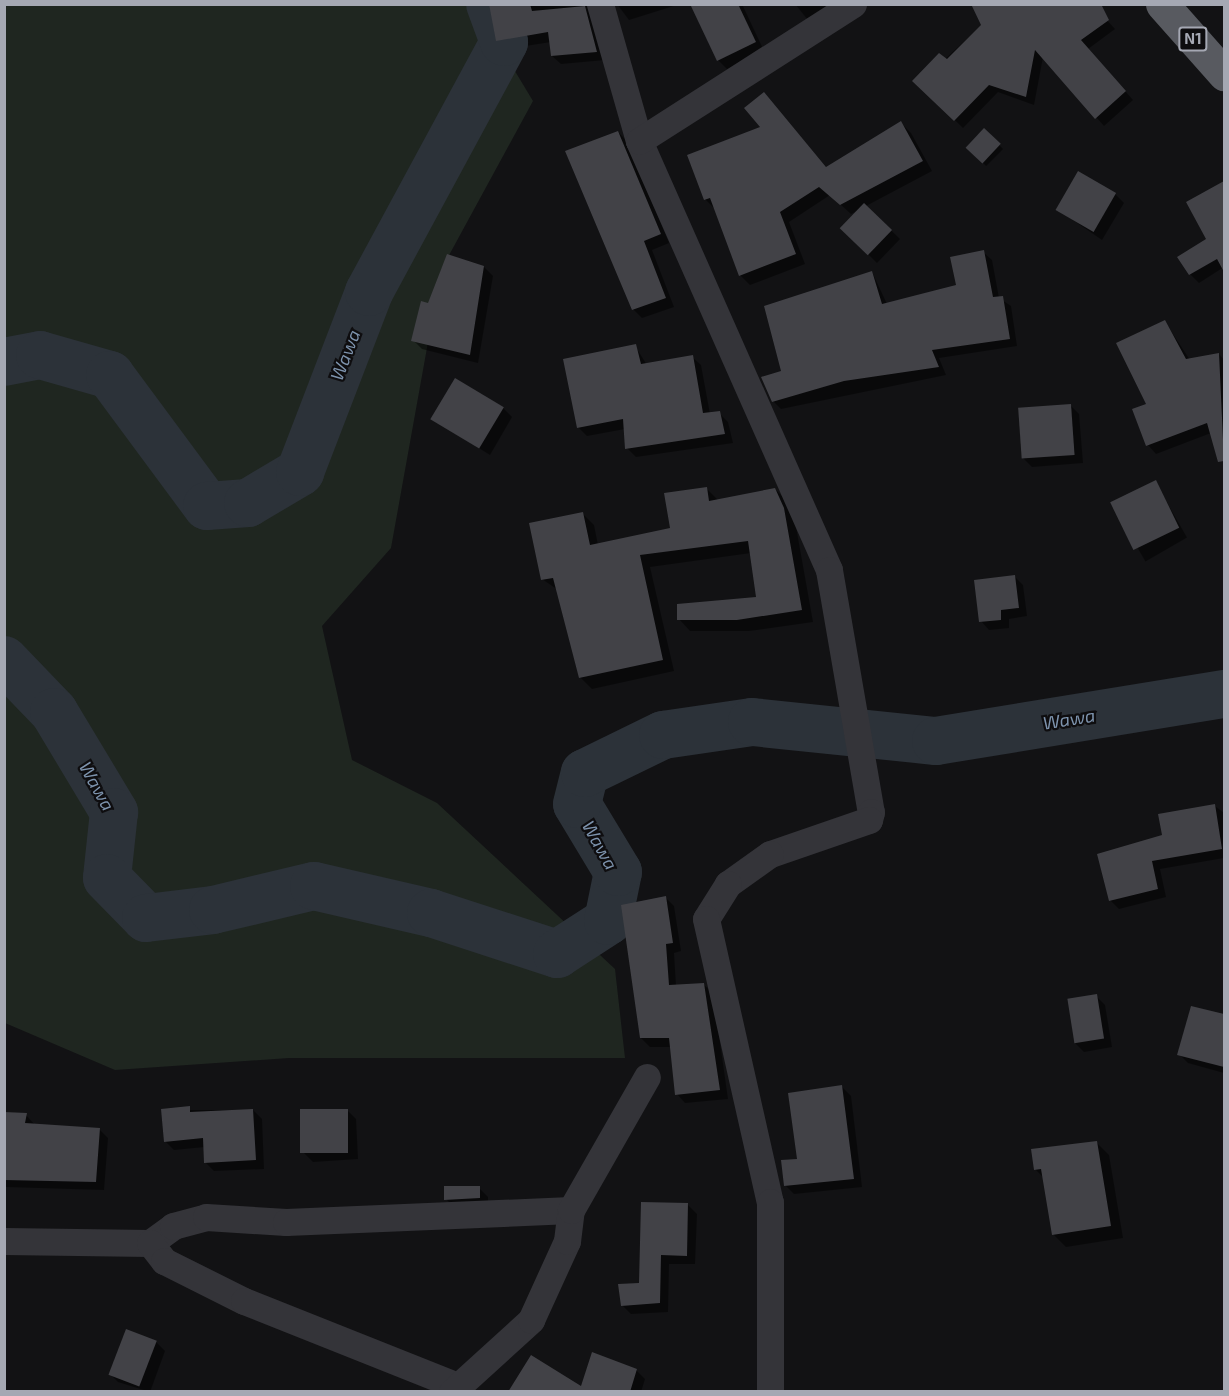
<!DOCTYPE html>
<style>
body{margin:0}
#map{position:relative;width:1229px;height:1396px;overflow:hidden;background:#121214;font-family:"Exo 2",sans-serif}
div>[style]{position:absolute}
[style*='--x']{left:calc(var(--x)*1px);top:calc(var(--y)*1px);width:calc(var(--w)*1px);rotate:calc(var(--a)*1deg)}
.green>*{inset:0;background:#1f2620}
.shadow>*{inset:0;background:#0007;transform-origin:0 0}
.river>*{height:48px;margin:-24px;padding:0 24px;transform-origin:24px;border-radius:24px;background:#2c3239}
.building>*{inset:0;background:#424247;transform-origin:0 0}
.minor>*{height:27px;margin:-13.5px;padding:0 13.5px;transform-origin:13.5px;border-radius:13.5px;background:#343439}
.trunk>*{height:33px;margin:-16.5px;padding:0 16.5px;transform-origin:16.5px;border-radius:16.5px;background:#585a60}
span{translate:-50% -50%;white-space:nowrap;text-align:center;line-height:1.15;-webkit-text-stroke:4.5px #0e0d0f;paint-order:stroke}
.shield-label span{padding:2px 4px;background:#0e0d0f;border:2px solid;border-radius:4px;-webkit-text-stroke-width:0}
.shield-label{font-size:15px;color:#a5a8b3;font-weight:700}
.water-label{font-size:18px;color:#7d93ad;font-style:italic}
.frame{position:absolute;inset:0;border:6px solid #a5a8b3;pointer-events:none}
</style>
<div id="map">
<div class="green">
<i style="clip-path:polygon(4px 5px,475px 5px,533px 101px,441px 270px,391px 548px,322px 626px,352px 760px,437px 803px,615px 969px,625px 1058px,289px 1058px,115px 1070px,5px 1023px)"></i>
</div>
<div class="shadow">
<i style="clip-path:polygon(491px 4px,590px 4px,605px 60px,561px 64px,552px 56px,551px 42px,507px 49px,498px 40px)"></i>
<i style="clip-path:polygon(617px 4px,680px 4px,629px 20px)"></i>
<i style="clip-path:polygon(704px 4px,742px 4px,764px 51px,727px 69px,718px 60px)"></i>
<i style="clip-path:polygon(795px 4px,847px 4px,812px 25px)"></i>
<i style="clip-path:polygon(1092px 4px,1115px 29px,1088px 49px,1133px 100px,1104px 126px,1043px 57px,1034px 105px,998px 92px,963px 128px,918px 84px,982px 25px)"></i>
<i style="clip-path:polygon(764px 94px,827px 168px,901px 123px,911px 133px,932px 171px,866px 206px,900px 239px,877px 263px,842px 228px,857px 211px,851px 214px,830px 195px,789px 222px,805px 264px,750px 285px,740px 275px,715px 209px,705px 199px,762px 127px)"></i>
<i style="left:984px;top:130px;width:27px;height:24px;rotate:45deg"></i>
<i style="clip-path:polygon(618px 132px,627px 141px,669px 243px,652px 250px,674px 307px,642px 318px,633px 309px)"></i>
<i style="clip-path:polygon(1221px 185px,1224px 267px,1199px 283px,1190px 274px,1208px 239px)"></i>
<i style="clip-path:polygon(1115px 194px,1124px 203px,1102px 240px,1057px 209px)"></i>
<i style="clip-path:polygon(983px 252px,992px 260px,999px 298px,1011px 306px,1017px 346px,939px 358px,946px 375px,781px 409px,773px 401px,783px 372px,872px 272px,887px 304px,958px 287px)"></i>
<i style="clip-path:polygon(484px 267px,493px 276px,478px 363px,422px 349px,413px 340px,429px 305px)"></i>
<i style="clip-path:polygon(1165px 322px,1190px 360px,1219px 354px,1224px 360px,1224px 441px,1211px 433px,1156px 454px,1148px 445px,1134px 410px,1148px 405px)"></i>
<i style="clip-path:polygon(635px 346px,647px 365px,692px 357px,701px 365px,710px 414px,719px 413px,728px 422px,733px 443px,636px 457px,627px 448px,625px 429px,587px 436px,578px 427px)"></i>
<i style="clip-path:polygon(1070px 405px,1079px 414px,1083px 463px,1032px 467px,1023px 458px)"></i>
<i style="clip-path:polygon(503px 408px,512px 417px,490px 455px,433px 419px)"></i>
<i style="left:1155px;top:482px;width:64px;height:48px;rotate:60deg"></i>
<i style="clip-path:polygon(706px 488px,718px 500px,775px 489px,787px 501px,795px 521px,813px 622px,749px 631px,690px 631px,679px 619px,758px 598px,751px 553px,650px 567px,674px 671px,592px 689px,580px 677px,558px 590px,542px 579px,583px 514px,594px 525px,598px 545px,671px 529px)"></i>
<i style="clip-path:polygon(1014px 576px,1023px 585px,1027px 616px,1009px 619px,1009px 628px,989px 630px,981px 621px)"></i>
<i style="clip-path:polygon(1215px 806px,1224px 813px,1224px 858px,1160px 869px,1166px 897px,1119px 909px,1110px 900px,1164px 836px)"></i>
<i style="clip-path:polygon(665px 897px,674px 906px,681px 951px,674px 953px,676px 986px,704px 985px,713px 993px,728px 1099px,685px 1103px,677px 1094px,672px 1047px,650px 1047px,641px 1038px)"></i>
<i style="clip-path:polygon(1096px 996px,1105px 1005px,1112px 1047px,1084px 1052px,1075px 1043px)"></i>
<i style="clip-path:polygon(1192px 1008px,1224px 1016px,1224px 1073px,1188px 1063px,1179px 1054px)"></i>
<i style="clip-path:polygon(842px 1087px,851px 1096px,862px 1187px,794px 1194px,785px 1185px)"></i>
<i style="clip-path:polygon(163px 1110px,253px 1110px,262px 1119px,264px 1169px,214px 1171px,205px 1162px,205px 1147px,174px 1150px,165px 1141px)"></i>
<i style="clip-path:polygon(347px 1110px,356px 1119px,358px 1159px,313px 1162px,304px 1153px)"></i>
<i style="clip-path:polygon(4px 1114px,26px 1115px,35px 1125px,99px 1129px,108px 1138px,104px 1190px,6px 1187px)"></i>
<i style="clip-path:polygon(1097px 1143px,1109px 1155px,1123px 1238px,1066px 1247px,1054px 1235px,1045px 1179px,1035px 1169px)"></i>
<i style="clip-path:polygon(479px 1188px,488px 1197px,488px 1206px,455px 1208px,446px 1199px)"></i>
<i style="clip-path:polygon(688px 1205px,697px 1214px,695px 1264px,669px 1264px,668px 1312px,631px 1314px,622px 1305px,641px 1285px)"></i>
<i style="clip-path:polygon(156px 1342px,165px 1351px,150px 1392px,118px 1382px,109px 1373px)"></i>
<i style="clip-path:polygon(636px 1370px,645px 1379px,641px 1392px,510px 1392px,581px 1390px)"></i>
</div>
<div class="river">
<i style="--x:4;--y:362;--w:37;--a:-11"></i>
<i style="--x:40;--y:355;--w:73;--a:15.9"></i>
<i style="--x:110;--y:375;--w:163;--a:53.5"></i>
<i style="--x:207;--y:506;--w:41;--a:-4.2"></i>
<i style="--x:248;--y:503;--w:61;--a:-30.8"></i>
<i style="--x:300;--y:472;--w:193;--a:-69"></i>
<i style="--x:369;--y:292;--w:284;--a:-61.6"></i>
<i style="--x:504;--y:42;--w:40;--a:-110.2"></i>
<i style="--x:4;--y:660;--w:72;--a:46.1"></i>
<i style="--x:54;--y:712;--w:117;--a:59"></i>
<i style="--x:114;--y:812;--w:66;--a:96.1"></i>
<i style="--x:107;--y:878;--w:56;--a:45.7"></i>
<i style="--x:146;--y:918;--w:67;--a:-6.8"></i>
<i style="--x:213;--y:910;--w:104;--a:-13.4"></i>
<i style="--x:314;--y:886;--w:120;--a:13"></i>
<i style="--x:431;--y:913;--w:133;--a:18"></i>
<i style="--x:557;--y:954;--w:61;--a:-32.9"></i>
<i style="--x:608;--y:921;--w:50;--a:-78.5"></i>
<i style="--x:618;--y:872;--w:79;--a:-121.1"></i>
<i style="--x:577;--y:804;--w:32;--a:-76"></i>
<i style="--x:585;--y:773;--w:87;--a:-26"></i>
<i style="--x:663;--y:735;--w:90;--a:-8.3"></i>
<i style="--x:752;--y:722;--w:185;--a:5.9"></i>
<i style="--x:936;--y:741;--w:292;--a:-9.3"></i>
</div>
<div class="building">
<i style="clip-path:polygon(489px 4px,530px 4px,532px 11px,585px 6px,597px 52px,551px 56px,548px 32px,496px 41px)"></i>
<i style="clip-path:polygon(690px 4px,738px 4px,756px 42px,717px 61px)"></i>
<i style="clip-path:polygon(971px 4px,1101px 4px,1109px 20px,1081px 40px,1126px 91px,1095px 119px,1035px 50px,1026px 97px,989px 85px,954px 121px,912px 81px,939px 53px,947px 59px,981px 25px)"></i>
<i style="clip-path:polygon(764px 92px,826px 167px,901px 121px,923px 161px,840px 205px,819px 187px,780px 212px,796px 254px,739px 276px,710px 198px,704px 200px,687px 155px,760px 127px,744px 108px)"></i>
<i style="left:984px;top:128px;width:23px;height:27px;rotate:43deg"></i>
<i style="clip-path:polygon(618px 131px,661px 234px,644px 241px,666px 298px,632px 310px,565px 151px)"></i>
<i style="left:1078px;top:171px;width:44px;height:45px;rotate:30deg"></i>
<i style="clip-path:polygon(1224px 181px,1224px 272px,1217px 259px,1189px 275px,1177px 257px,1206px 239px,1186px 202px)"></i>
<i style="left:864px;top:203px;width:39px;height:35px;rotate:44deg"></i>
<i style="clip-path:polygon(984px 250px,993px 297px,1003px 296px,1010px 339px,932px 350px,939px 367px,844px 381px,772px 402px,761px 377px,781px 371px,764px 306px,872px 271px,882px 304px,913px 296px,956px 285px,950px 257px)"></i>
<i style="clip-path:polygon(447px 254px,484px 266px,470px 355px,411px 341px,421px 301px,428px 303px)"></i>
<i style="clip-path:polygon(1165px 320px,1186px 359px,1219px 353px,1224px 461px,1218px 462px,1207px 423px,1146px 446px,1132px 409px,1146px 404px,1116px 343px)"></i>
<i style="clip-path:polygon(636px 344px,641px 364px,693px 355px,703px 413px,720px 411px,725px 434px,625px 449px,623px 419px,577px 428px,563px 359px)"></i>
<i style="left:455px;top:378px;width:57px;height:48px;rotate:31deg"></i>
<i style="left:1071px;top:404px;width:51px;height:53px;rotate:86deg"></i>
<i style="left:1156px;top:480px;width:53px;height:51px;rotate:64deg"></i>
<i style="clip-path:polygon(707px 487px,709px 501px,775px 488px,784px 508px,802px 610px,737px 620px,677px 620px,677px 604px,756px 597px,748px 541px,640px 555px,663px 660px,579px 678px,553px 578px,541px 580px,529px 523px,583px 512px,590px 545px,670px 528px,664px 493px)"></i>
<i style="clip-path:polygon(1015px 575px,1019px 608px,1001px 610px,1001px 620px,979px 622px,974px 580px)"></i>
<i style="clip-path:polygon(1215px 804px,1222px 849px,1152px 861px,1158px 889px,1109px 901px,1097px 854px,1162px 835px,1158px 814px)"></i>
<i style="clip-path:polygon(666px 896px,673px 943px,666px 944px,669px 985px,704px 983px,720px 1090px,675px 1095px,669px 1038px,640px 1038px,621px 905px)"></i>
<i style="left:1097px;top:994px;width:45px;height:30px;rotate:81deg"></i>
<i style="clip-path:polygon(1191px 1006px,1224px 1014px,1224px 1067px,1177px 1055px)"></i>
<i style="clip-path:polygon(842px 1085px,854px 1179px,784px 1186px,781px 1160px,797px 1159px,788px 1093px)"></i>
<i style="clip-path:polygon(190px 1106px,190px 1112px,253px 1109px,256px 1160px,204px 1163px,203px 1138px,164px 1142px,161px 1109px)"></i>
<i style="left:300px;top:1109px;width:48px;height:44px"></i>
<i style="clip-path:polygon(4px 1112px,27px 1113px,25px 1123px,100px 1128px,96px 1182px,4px 1180px)"></i>
<i style="clip-path:polygon(1097px 1141px,1111px 1226px,1052px 1235px,1041px 1169px,1034px 1170px,1031px 1149px)"></i>
<i style="clip-path:polygon(444px 1186px,480px 1186px,480px 1198px,444px 1200px)"></i>
<i style="clip-path:polygon(641px 1202px,688px 1203px,687px 1256px,661px 1255px,660px 1303px,621px 1306px,618px 1284px,639px 1283px)"></i>
<i style="left:126px;top:1329px;width:33px;height:49px;rotate:21deg"></i>
<i style="clip-path:polygon(592px 1352px,637px 1369px,630px 1392px,508px 1392px,531px 1355px,581px 1386px)"></i>
</div>
<div class="minor">
<i style="--x:600;--y:4;--w:142;--a:74.1"></i>
<i style="--x:639;--y:141;--w:469;--a:66.1"></i>
<i style="--x:829;--y:570;--w:246;--a:80.2"></i>
<i style="--x:871;--y:812;--w:8;--a:104"></i>
<i style="--x:869;--y:820;--w:105;--a:161"></i>
<i style="--x:770;--y:854;--w:52;--a:144.5"></i>
<i style="--x:728;--y:884;--w:41;--a:122.2"></i>
<i style="--x:706;--y:919;--w:290;--a:77.3"></i>
<i style="--x:770;--y:1202;--w:190;--a:90"></i>
<i style="--x:639;--y:141;--w:254;--a:-32.6"></i>
<i style="--x:4;--y:1241;--w:146;--a:0.8"></i>
<i style="--x:150;--y:1243;--w:29;--a:-36"></i>
<i style="--x:173;--y:1226;--w:34;--a:-15"></i>
<i style="--x:206;--y:1217;--w:80;--a:3.6"></i>
<i style="--x:286;--y:1222;--w:285;--a:-2.4"></i>
<i style="--x:150;--y:1243;--w:23;--a:52"></i>
<i style="--x:164;--y:1261;--w:89;--a:26.6"></i>
<i style="--x:244;--y:1301;--w:230;--a:21.7"></i>
<i style="--x:452;--y:1392;--w:107;--a:-42.3"></i>
<i style="--x:531;--y:1320;--w:87;--a:-65.5"></i>
<i style="--x:567;--y:1241;--w:31;--a:-83"></i>
<i style="--x:571;--y:1210;--w:153;--a:-60.3"></i>
</div>
<div class="trunk">
<i style="--x:1162;--y:4;--w:94;--a:48.5"></i>
</div>
<div class="shield-label">
<span style="left:1193px;top:39px">N1</span>
</div>
<div class="water-label">
<span style="left:345px;top:355px;rotate:-69deg">Wawa</span>
<span style="left:1069px;top:719px;rotate:-9deg">Wawa</span>
<span style="left:97px;top:786px;rotate:61deg">Wawa</span>
<span style="left:600px;top:845px;rotate:61deg">Wawa</span>
</div>
<div class="frame"></div>
</div>
